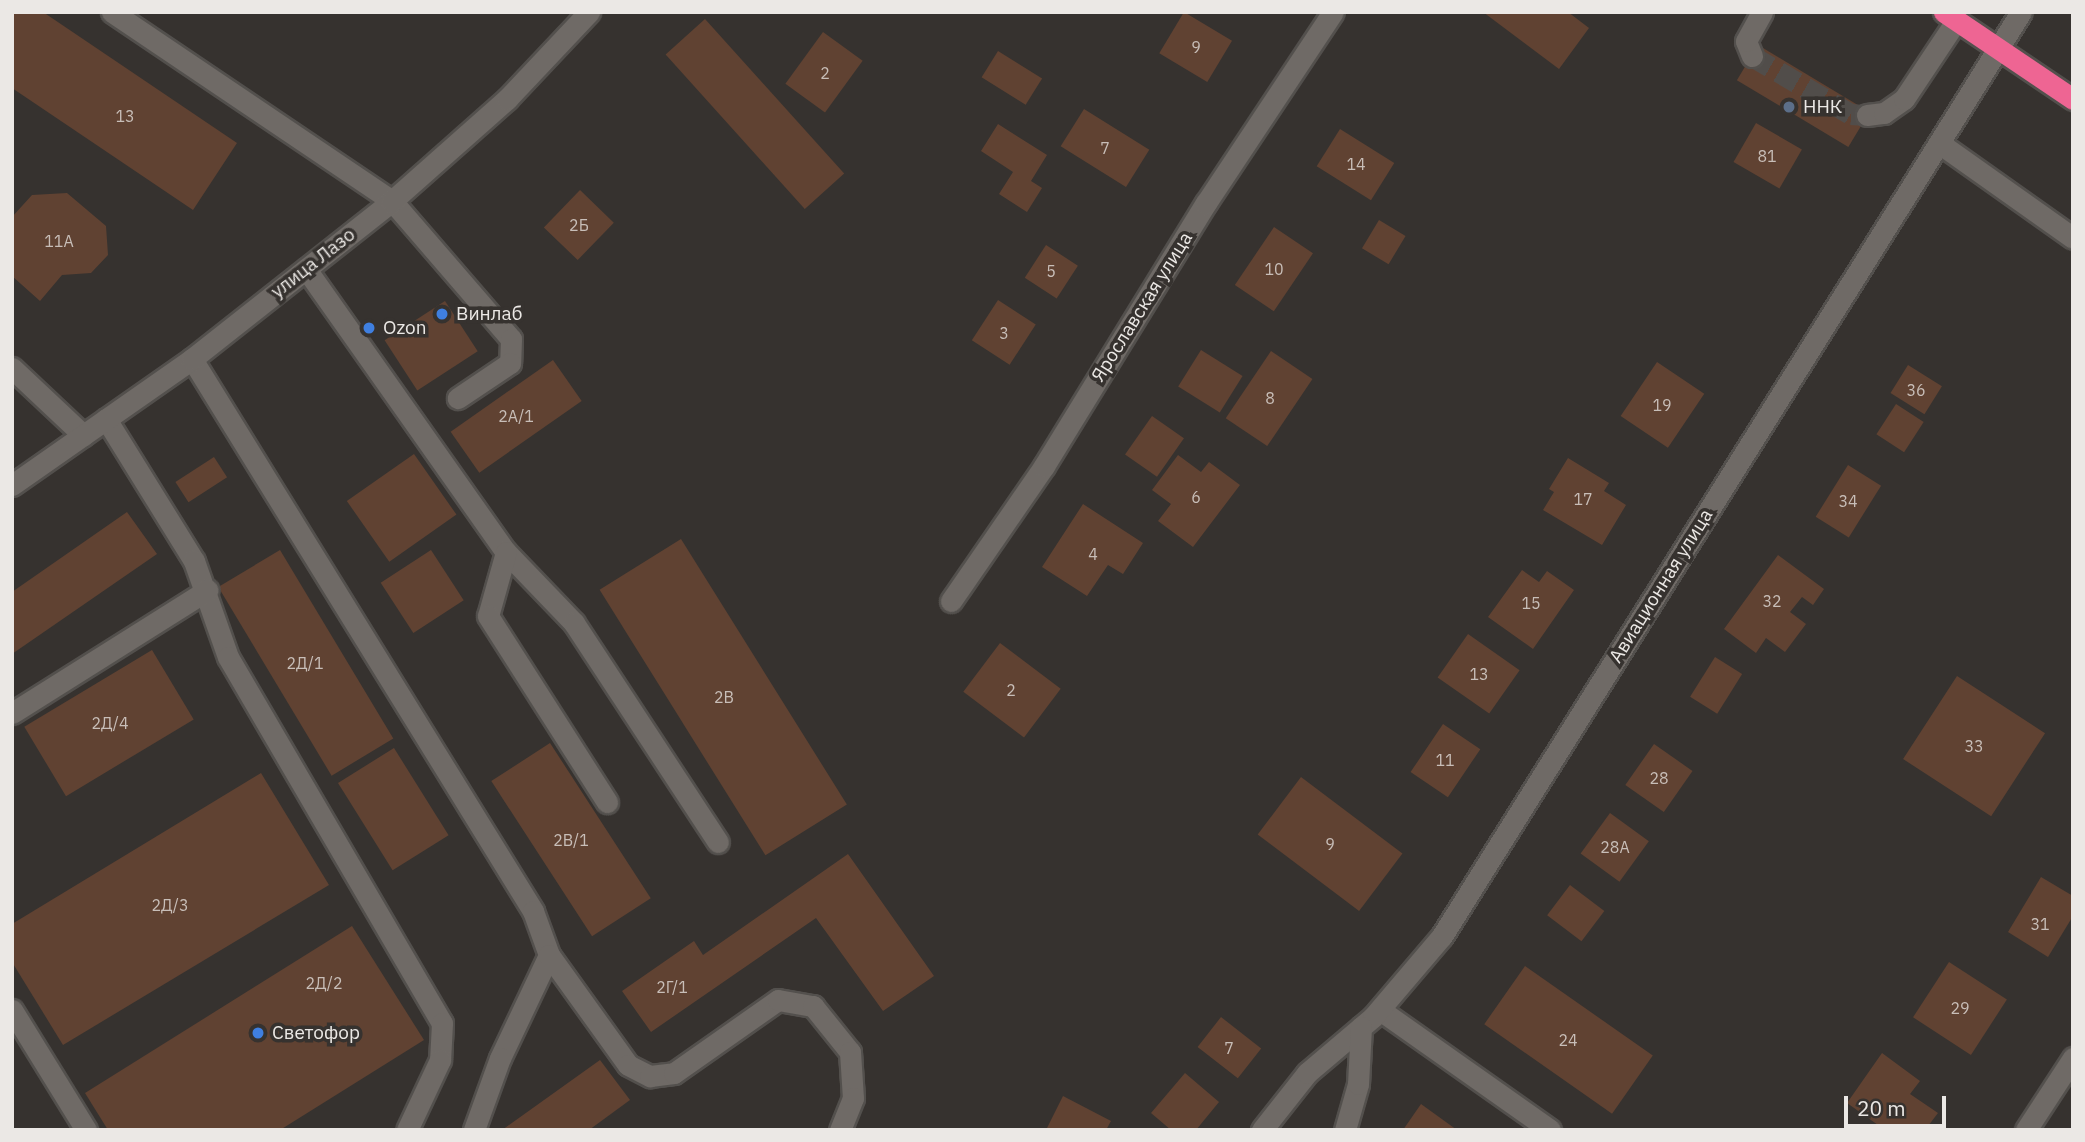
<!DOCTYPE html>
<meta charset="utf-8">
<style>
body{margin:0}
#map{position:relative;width:2085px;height:1142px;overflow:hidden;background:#36322f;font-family:"IBM Plex Sans",sans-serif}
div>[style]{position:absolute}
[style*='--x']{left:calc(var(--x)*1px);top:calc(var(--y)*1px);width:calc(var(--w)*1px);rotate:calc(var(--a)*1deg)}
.building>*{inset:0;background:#604232;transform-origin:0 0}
.minor-tunnel>*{height:21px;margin-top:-10.5px;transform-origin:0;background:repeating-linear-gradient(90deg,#514d4a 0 21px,transparent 0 31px)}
.roads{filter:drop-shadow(2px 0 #53504d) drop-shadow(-2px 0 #53504d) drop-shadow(0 2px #53504d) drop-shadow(0 -2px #53504d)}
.minor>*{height:21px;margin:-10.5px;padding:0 10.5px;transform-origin:10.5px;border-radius:10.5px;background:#6f6a66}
.highway>*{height:21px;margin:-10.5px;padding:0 10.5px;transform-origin:10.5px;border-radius:10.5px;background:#ee6593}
.dots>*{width:19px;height:19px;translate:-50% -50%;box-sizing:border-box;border:4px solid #36322f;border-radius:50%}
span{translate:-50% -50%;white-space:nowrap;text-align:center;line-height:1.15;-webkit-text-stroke:7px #36322f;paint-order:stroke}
.number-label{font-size:16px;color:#c8beb8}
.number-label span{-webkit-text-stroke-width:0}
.poi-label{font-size:19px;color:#ebe8e5}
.left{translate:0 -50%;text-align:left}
.street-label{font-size:19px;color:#ebe8e5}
.frame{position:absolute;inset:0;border:14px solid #ebe8e5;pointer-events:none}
.scale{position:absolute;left:1844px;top:1096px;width:102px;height:32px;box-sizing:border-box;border:4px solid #ebe8e5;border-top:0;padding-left:9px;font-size:21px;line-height:24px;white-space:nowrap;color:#ebe8e5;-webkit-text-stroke:5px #36322f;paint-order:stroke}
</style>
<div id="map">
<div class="building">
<i style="clip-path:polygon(12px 12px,43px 12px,237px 143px,193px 210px,12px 88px)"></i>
<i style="left:1184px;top:12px;width:56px;height:48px;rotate:31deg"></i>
<i style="clip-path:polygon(1483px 12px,1568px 12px,1589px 28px,1559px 69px)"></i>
<i style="left:705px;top:19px;width:208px;height:53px;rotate:48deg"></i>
<i style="left:823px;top:32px;width:49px;height:64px;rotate:36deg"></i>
<i style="left:1758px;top:45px;width:130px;height:41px;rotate:31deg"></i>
<i style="left:998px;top:51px;width:52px;height:31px;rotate:32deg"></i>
<i style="left:1084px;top:109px;width:77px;height:44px;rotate:32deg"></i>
<i style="left:1756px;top:123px;width:53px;height:45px;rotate:30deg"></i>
<i style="clip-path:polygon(998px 124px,1047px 155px,1031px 181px,1042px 188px,1027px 212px,999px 194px,1013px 172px,981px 151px)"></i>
<i style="left:1340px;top:129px;width:64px;height:44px;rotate:32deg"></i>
<i style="left:580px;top:190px;width:47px;height:52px;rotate:44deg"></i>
<i style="clip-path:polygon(67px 193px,106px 226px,108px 255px,91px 273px,62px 275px,40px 301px,12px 276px,12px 217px,32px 195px)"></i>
<i style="left:1379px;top:220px;width:31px;height:33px;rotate:31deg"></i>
<i style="left:1274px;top:227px;width:47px;height:70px;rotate:34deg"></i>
<i style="left:1046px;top:245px;width:38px;height:39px;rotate:33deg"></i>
<i style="left:998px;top:300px;width:45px;height:48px;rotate:33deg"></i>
<i style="left:445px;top:301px;width:60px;height:72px;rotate:57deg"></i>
<i style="left:1201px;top:350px;width:49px;height:43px;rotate:32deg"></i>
<i style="left:1271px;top:351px;width:50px;height:81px;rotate:34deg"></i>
<i style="left:553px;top:360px;width:50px;height:125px;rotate:55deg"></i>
<i style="left:1657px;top:362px;width:57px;height:65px;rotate:34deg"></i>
<i style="left:1908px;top:365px;width:40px;height:33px;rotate:32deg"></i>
<i style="left:1896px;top:404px;width:33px;height:36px;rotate:33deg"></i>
<i style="left:1152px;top:416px;width:39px;height:47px;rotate:35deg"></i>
<i style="left:414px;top:454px;width:74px;height:82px;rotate:55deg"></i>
<i style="clip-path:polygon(1178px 455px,1201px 472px,1209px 462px,1240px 485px,1193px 547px,1158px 521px,1171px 504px,1152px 490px)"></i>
<i style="left:214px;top:457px;width:24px;height:46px;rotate:57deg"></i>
<i style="clip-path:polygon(1568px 458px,1609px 483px,1604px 491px,1626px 505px,1602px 545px,1543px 510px,1554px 492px,1549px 489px)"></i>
<i style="left:1848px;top:465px;width:39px;height:61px;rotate:32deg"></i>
<i style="clip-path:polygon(1083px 504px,1143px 543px,1123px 574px,1108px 565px,1087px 596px,1042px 567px)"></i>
<i style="clip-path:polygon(127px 512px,157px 554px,12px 654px,12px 592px)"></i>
<i style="left:681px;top:539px;width:313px;height:96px;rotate:58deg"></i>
<i style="left:280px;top:550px;width:220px;height:72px;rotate:59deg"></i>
<i style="left:431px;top:550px;width:60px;height:60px;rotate:57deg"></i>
<i style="clip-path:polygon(1778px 555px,1824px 589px,1813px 605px,1802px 597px,1790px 612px,1806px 624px,1785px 652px,1766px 638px,1756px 653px,1724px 629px)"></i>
<i style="clip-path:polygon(1522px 570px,1539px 582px,1547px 571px,1574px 590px,1533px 649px,1488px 617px)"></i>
<i style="left:1468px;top:634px;width:63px;height:53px;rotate:35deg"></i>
<i style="left:1000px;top:643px;width:76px;height:61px;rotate:37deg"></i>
<i style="left:152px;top:650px;width:81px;height:149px;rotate:59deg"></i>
<i style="left:1715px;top:657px;width:32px;height:47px;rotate:32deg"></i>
<i style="left:1957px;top:676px;width:105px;height:99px;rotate:33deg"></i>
<i style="left:1443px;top:724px;width:45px;height:58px;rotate:34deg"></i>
<i style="left:550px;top:743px;width:185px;height:70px;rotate:57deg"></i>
<i style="left:1654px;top:744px;width:47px;height:50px;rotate:35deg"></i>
<i style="left:394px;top:748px;width:103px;height:66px;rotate:58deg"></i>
<i style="clip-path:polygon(261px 773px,329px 885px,63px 1045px,12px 962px,12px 924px)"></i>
<i style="left:1301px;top:777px;width:127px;height:72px;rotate:37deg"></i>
<i style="left:1610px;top:813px;width:48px;height:50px;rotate:36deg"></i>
<i style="clip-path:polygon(848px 854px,934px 976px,883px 1011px,816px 918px,651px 1032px,622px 991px,694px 941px,703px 955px)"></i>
<i style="clip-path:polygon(2041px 877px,2073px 896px,2073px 916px,2048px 957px,2008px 932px)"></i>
<i style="left:1570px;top:885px;width:43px;height:38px;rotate:37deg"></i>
<i style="clip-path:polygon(352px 926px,424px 1040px,280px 1130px,108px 1130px,85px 1093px)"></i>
<i style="left:1949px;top:962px;width:69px;height:66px;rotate:33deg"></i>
<i style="left:1525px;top:966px;width:156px;height:71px;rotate:35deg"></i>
<i style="left:1221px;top:1017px;width:51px;height:38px;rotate:38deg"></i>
<i style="clip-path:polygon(1882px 1053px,1920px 1081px,1910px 1094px,1938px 1113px,1925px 1130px,1885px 1130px,1847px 1103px)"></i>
<i style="clip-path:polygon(600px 1060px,630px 1100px,589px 1130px,502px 1130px)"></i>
<i style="clip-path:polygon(1185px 1073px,1219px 1102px,1196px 1130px,1171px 1130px,1151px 1113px)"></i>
<i style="clip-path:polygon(1063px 1096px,1111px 1121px,1106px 1130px,1046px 1130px)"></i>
<i style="clip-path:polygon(1421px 1104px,1457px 1130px,1403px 1130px)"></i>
</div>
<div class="minor-tunnel">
<i style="--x:1752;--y:56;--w:115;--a:30.4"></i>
<i style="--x:1851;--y:114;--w:16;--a:4"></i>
</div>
<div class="roads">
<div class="minor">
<i style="--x:112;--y:12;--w:338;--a:34"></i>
<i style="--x:392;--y:201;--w:182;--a:49.2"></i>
<i style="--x:511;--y:339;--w:24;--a:92"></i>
<i style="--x:510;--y:363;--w:63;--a:146.1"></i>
<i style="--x:1752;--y:56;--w:16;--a:-112"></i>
<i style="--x:1746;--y:41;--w:33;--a:-61"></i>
<i style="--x:1867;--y:115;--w:17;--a:-7"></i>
<i style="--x:1884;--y:113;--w:24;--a:-35"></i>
<i style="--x:1904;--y:99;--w:94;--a:-56.3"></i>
<i style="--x:1939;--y:143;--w:164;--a:35.3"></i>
<i style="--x:306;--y:269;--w:347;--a:54.8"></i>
<i style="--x:506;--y:552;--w:98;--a:46.2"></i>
<i style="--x:574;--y:623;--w:262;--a:56.7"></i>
<i style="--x:192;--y:359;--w:649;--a:58.29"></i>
<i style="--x:533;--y:911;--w:47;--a:70"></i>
<i style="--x:549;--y:955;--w:114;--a:115.4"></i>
<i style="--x:500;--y:1058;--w:77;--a:109.9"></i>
<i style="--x:12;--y:368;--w:98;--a:43.3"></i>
<i style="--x:106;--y:419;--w:167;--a:58.2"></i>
<i style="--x:194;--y:561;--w:102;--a:70.5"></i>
<i style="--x:228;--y:657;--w:424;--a:59.7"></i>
<i style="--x:442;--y:1023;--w:37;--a:93"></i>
<i style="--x:440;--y:1060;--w:77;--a:115.2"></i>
<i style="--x:12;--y:485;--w:220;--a:-35"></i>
<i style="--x:192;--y:359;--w:255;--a:-38.3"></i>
<i style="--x:392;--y:201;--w:154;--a:-41.6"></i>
<i style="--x:507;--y:99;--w:120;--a:-46.7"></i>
<i style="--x:506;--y:552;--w:66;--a:105.7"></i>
<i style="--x:488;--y:616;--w:221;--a:57.4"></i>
<i style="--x:951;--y:601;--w:164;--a:-55.4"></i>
<i style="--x:1044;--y:466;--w:309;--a:-58.4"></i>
<i style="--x:1206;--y:203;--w:229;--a:-56.4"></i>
<i style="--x:12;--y:713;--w:231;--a:-32.2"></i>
<i style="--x:549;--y:955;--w:135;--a:54.3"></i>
<i style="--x:628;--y:1065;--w:25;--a:27"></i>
<i style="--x:650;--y:1076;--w:24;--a:-7"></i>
<i style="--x:674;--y:1073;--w:127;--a:-35.1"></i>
<i style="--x:778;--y:1000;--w:36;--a:10"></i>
<i style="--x:813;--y:1006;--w:59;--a:51.2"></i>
<i style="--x:850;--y:1052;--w:46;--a:86.3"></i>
<i style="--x:853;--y:1098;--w:35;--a:112"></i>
<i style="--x:12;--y:1010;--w:141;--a:58.3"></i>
<i style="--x:1380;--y:1010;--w:208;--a:35.2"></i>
<i style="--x:1262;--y:1130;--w:73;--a:-51.7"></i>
<i style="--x:1307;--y:1073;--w:87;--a:-40.3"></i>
<i style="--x:1373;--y:1017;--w:106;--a:-49.6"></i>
<i style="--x:1442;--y:936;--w:1090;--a:-57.93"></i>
<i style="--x:1345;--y:1130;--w:48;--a:-74.2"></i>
<i style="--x:1358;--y:1084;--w:57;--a:-87"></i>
<i style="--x:2026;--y:1130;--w:86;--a:-56.9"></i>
</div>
<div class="highway">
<i style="--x:1944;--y:12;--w:156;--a:34"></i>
</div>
</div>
<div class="dots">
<i style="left:1789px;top:107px;background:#5c6f8a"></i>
<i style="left:442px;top:314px;background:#3f7fe0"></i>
<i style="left:369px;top:328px;background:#3f7fe0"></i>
<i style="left:258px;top:1033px;background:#3f7fe0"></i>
</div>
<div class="number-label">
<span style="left:1196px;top:47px">9</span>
<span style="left:825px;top:73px">2</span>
<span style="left:125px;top:116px">13</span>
<span style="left:1105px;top:148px">7</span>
<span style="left:1767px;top:156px">81</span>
<span style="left:1356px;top:164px">14</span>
<span style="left:579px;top:225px">2Б</span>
<span style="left:59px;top:241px">11А</span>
<span style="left:1274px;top:269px">10</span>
<span style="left:1051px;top:271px">5</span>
<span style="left:1004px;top:333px">3</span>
<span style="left:1916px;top:390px">36</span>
<span style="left:1270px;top:398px">8</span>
<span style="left:1662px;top:405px">19</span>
<span style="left:516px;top:416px">2А/1</span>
<span style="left:1196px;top:497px">6</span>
<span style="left:1583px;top:499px">17</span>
<span style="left:1848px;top:501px">34</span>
<span style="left:1093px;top:554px">4</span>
<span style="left:1772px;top:601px">32</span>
<span style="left:1531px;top:603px">15</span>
<span style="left:305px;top:663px">2Д/1</span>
<span style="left:1479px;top:674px">13</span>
<span style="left:1011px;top:690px">2</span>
<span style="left:724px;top:697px">2В</span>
<span style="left:110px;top:723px">2Д/4</span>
<span style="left:1974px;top:746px">33</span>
<span style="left:1445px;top:760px">11</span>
<span style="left:1659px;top:778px">28</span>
<span style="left:571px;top:840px">2В/1</span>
<span style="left:1330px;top:844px">9</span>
<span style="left:1615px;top:847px">28А</span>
<span style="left:170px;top:905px">2Д/3</span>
<span style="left:2040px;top:924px">31</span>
<span style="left:324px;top:983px">2Д/2</span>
<span style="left:672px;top:987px">2Г/1</span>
<span style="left:1960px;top:1008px">29</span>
<span style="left:1568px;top:1040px">24</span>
<span style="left:1229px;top:1048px">7</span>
</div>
<div class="poi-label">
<span class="left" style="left:1803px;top:107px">ННК</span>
<span class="left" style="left:456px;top:314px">Винлаб</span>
<span class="left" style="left:383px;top:328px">Ozon</span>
<span class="left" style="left:272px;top:1033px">Светофор</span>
</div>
<div class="street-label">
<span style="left:313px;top:263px;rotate:-38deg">улица Лазо</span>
<span style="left:1142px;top:307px;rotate:-58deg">Ярославская улица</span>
<span style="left:1661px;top:586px;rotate:-58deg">Авиационная улица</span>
</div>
<div class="frame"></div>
<div class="scale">20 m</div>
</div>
